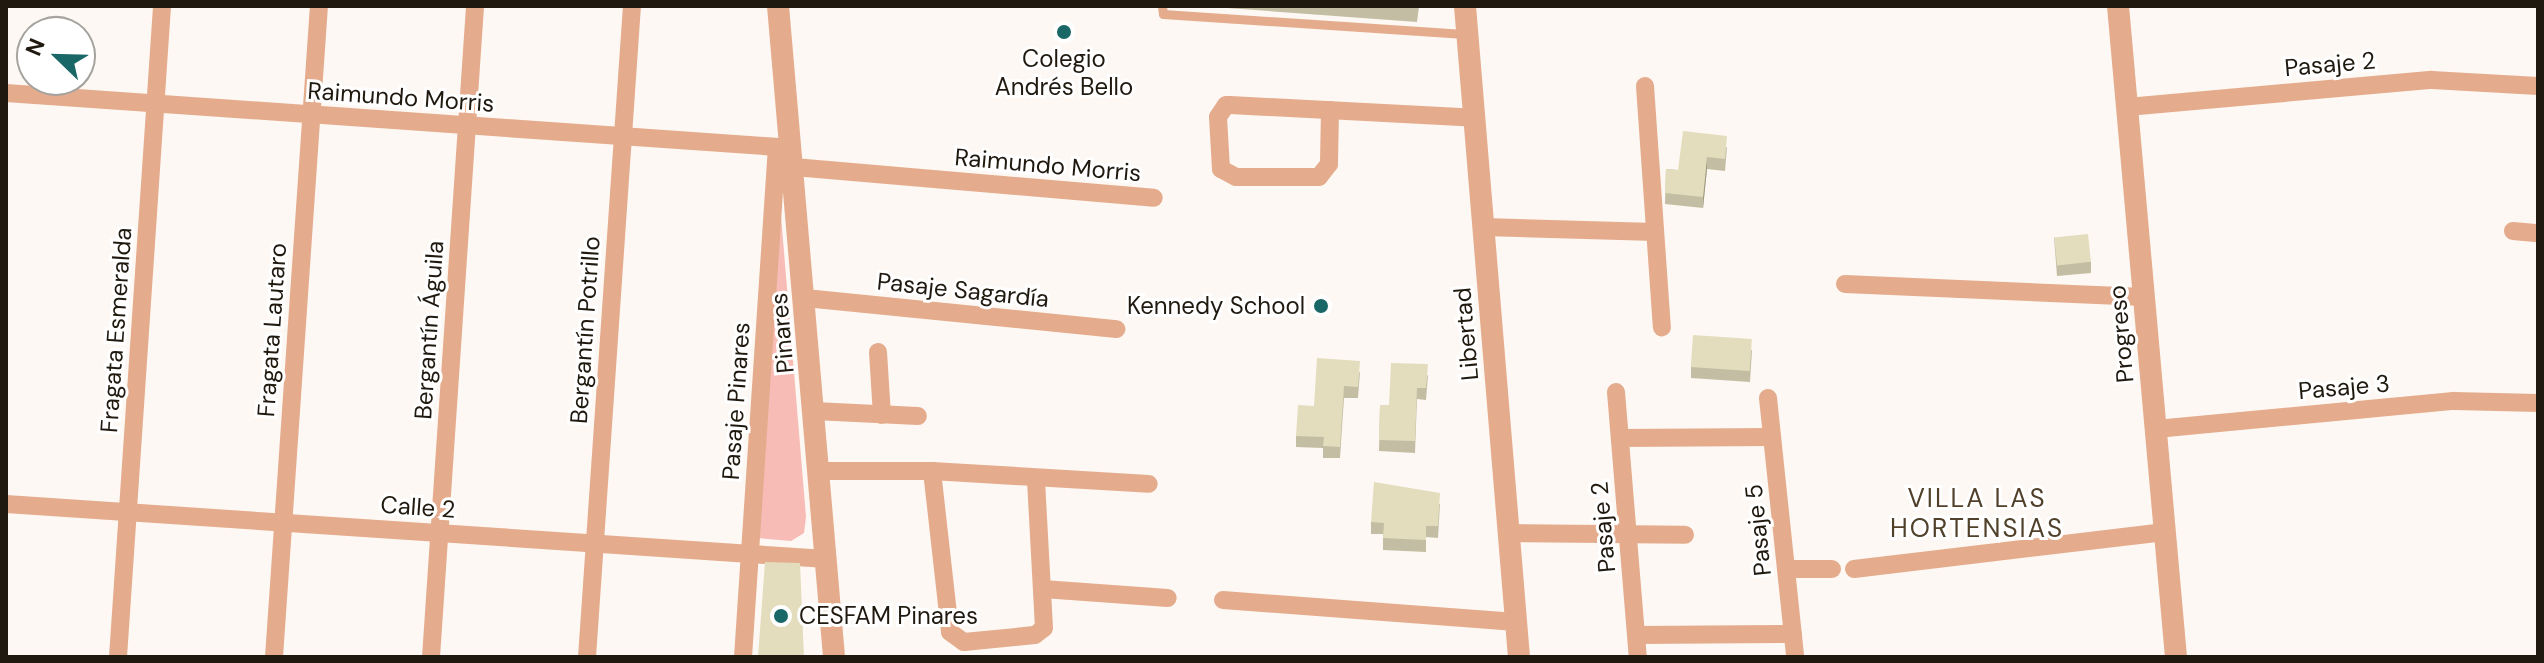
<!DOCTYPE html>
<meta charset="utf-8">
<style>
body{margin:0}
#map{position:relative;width:2544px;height:663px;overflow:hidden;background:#fdf8f3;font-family:"DM Sans",sans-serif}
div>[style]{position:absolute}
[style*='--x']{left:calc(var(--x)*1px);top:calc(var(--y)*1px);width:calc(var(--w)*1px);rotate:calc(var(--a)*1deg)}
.green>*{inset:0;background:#f7bcb5}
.service>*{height:9px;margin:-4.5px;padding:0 4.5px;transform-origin:4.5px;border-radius:4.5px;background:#e4ac8d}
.minor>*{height:18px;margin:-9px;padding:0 9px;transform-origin:9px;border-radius:9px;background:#e4ac8d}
.tertiary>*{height:22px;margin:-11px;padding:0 11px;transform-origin:11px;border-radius:11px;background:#e4ac8d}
.wall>*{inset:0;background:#c3bea3}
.shaded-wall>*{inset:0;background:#9f9b85}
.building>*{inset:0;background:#e3ddbe;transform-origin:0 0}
.dots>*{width:22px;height:22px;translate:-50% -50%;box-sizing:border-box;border:4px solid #fff;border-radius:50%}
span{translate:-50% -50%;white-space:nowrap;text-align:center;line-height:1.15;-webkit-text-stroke:6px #fff;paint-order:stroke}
.poi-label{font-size:24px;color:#20190f}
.right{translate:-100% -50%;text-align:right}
.left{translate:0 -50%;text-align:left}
.street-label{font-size:24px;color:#20190f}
.neighbourhood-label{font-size:26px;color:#51402a;letter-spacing:2px}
.frame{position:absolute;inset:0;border:8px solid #20190f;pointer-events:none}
.north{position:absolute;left:16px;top:16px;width:80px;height:80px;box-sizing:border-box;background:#fff;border:2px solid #a6a39f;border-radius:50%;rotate:293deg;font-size:22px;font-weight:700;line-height:32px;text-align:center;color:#20190f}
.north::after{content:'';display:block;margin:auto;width:28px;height:36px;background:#196766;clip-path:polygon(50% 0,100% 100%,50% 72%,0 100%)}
</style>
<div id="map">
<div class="green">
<i style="clip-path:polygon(780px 204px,806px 517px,804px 533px,791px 541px,757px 538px)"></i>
</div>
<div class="service">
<i style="--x:1162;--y:6;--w:8;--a:83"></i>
<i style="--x:1163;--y:14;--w:306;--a:3.8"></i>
</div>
<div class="minor">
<i style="--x:1645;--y:86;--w:242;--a:86"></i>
<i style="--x:6;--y:93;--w:788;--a:4"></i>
<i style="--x:2127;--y:107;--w:306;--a:-5.1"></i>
<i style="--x:2432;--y:80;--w:106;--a:3.2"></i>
<i style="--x:1330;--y:110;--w:54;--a:91.1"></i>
<i style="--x:1329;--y:164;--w:16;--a:128"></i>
<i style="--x:1319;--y:177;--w:83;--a:180"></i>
<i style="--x:1236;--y:177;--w:17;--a:-152"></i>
<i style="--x:1221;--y:169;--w:52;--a:-93.3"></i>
<i style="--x:1218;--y:117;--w:14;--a:-56"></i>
<i style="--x:1226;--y:105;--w:4;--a:0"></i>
<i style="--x:1230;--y:105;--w:245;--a:3"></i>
<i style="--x:794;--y:167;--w:361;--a:4.9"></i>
<i style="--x:1484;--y:227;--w:171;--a:1.7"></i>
<i style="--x:2513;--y:231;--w:25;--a:5"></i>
<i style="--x:1845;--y:284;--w:299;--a:2.5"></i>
<i style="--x:805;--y:298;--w:313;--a:5.7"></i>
<i style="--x:878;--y:352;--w:63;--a:86.4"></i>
<i style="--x:1616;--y:392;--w:266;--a:85.3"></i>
<i style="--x:1768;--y:398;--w:260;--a:84"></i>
<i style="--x:814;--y:411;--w:104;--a:2.8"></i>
<i style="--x:2156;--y:429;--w:299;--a:-5.4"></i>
<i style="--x:2454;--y:401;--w:84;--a:1.4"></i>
<i style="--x:1620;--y:438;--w:152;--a:-0.4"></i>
<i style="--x:819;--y:471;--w:113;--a:0"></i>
<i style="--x:932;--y:471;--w:217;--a:3.4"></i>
<i style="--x:932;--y:471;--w:162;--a:83.6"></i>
<i style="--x:950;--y:632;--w:17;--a:36"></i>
<i style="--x:964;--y:642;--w:71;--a:-5.6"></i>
<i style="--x:1035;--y:635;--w:11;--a:-38"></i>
<i style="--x:1044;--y:628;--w:149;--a:-93.1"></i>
<i style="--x:6;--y:504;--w:822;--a:3.84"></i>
<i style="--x:1508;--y:533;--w:177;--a:0.6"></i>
<i style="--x:1786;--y:569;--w:46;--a:0"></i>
<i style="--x:1854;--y:569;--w:313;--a:-6.8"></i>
<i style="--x:1043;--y:589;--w:125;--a:4.1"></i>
<i style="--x:1223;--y:600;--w:294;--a:4.3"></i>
<i style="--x:1637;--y:635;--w:156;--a:-0.4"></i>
<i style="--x:118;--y:657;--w:652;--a:-86.13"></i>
<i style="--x:274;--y:657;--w:653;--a:-86.05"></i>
<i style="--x:431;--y:657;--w:652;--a:-86.13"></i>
<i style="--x:587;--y:657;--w:653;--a:-86.05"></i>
<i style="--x:743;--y:657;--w:511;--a:-86.19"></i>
</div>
<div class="tertiary">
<i style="--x:778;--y:6;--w:653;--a:85.08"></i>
<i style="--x:1465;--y:6;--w:653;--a:85.26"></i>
<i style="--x:2118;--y:6;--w:654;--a:84.91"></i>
</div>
<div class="wall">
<i style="clip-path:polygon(1200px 6px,1419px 6px,1417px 22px)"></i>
<i style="clip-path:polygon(1727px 147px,1725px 171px,1707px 169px,1703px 208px,1665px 204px,1666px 169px,1678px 170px)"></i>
<i style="clip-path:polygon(2054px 237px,2091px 262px,2091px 273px,2057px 276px)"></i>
<i style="clip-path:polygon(1752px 350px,1750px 382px,1691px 378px,1691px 367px)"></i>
<i style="clip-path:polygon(1360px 372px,1358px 398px,1344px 398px,1340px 458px,1323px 458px,1323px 448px,1296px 447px,1296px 436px,1314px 406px)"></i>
<i style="clip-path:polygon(1428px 375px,1426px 400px,1417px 399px,1415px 453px,1379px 451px,1380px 405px,1389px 405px)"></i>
<i style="clip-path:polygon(1440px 504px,1438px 538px,1426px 537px,1426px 552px,1383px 550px,1383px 534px,1371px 534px,1371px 522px)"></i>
</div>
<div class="shaded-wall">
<i style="clip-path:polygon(1707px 157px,1707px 169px,1703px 208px,1703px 197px)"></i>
</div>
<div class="building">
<i style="clip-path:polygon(1683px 131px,1727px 136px,1725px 159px,1707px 157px,1703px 197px,1665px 193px,1666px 169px,1678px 170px)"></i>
<i style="left:2088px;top:234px;width:28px;height:34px;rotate:84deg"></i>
<i style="left:1693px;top:335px;width:59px;height:32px;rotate:4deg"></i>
<i style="clip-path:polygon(1317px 358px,1360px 361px,1358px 387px,1344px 386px,1340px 447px,1323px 446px,1324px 437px,1296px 436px,1298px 405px,1314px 406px)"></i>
<i style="clip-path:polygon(1391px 363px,1428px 364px,1426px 388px,1417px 388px,1415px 441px,1379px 440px,1380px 405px,1389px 405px)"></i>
<i style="clip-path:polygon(1374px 482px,1440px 493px,1438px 526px,1426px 526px,1426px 540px,1383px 538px,1384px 523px,1371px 522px)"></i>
<i style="clip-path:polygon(765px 562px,800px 563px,804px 657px,758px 657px)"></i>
</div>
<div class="dots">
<i style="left:1064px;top:32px;background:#196766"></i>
<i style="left:1321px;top:306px;background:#196766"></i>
<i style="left:781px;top:616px;background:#196766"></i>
</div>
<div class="poi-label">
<span style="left:1064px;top:73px">Colegio<br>Andrés Bello</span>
<span class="right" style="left:1305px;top:306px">Kennedy School</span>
<span class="left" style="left:799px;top:616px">CESFAM Pinares</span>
</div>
<div class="street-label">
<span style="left:2330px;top:64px;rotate:-5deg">Pasaje 2</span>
<span style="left:401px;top:97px;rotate:4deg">Raimundo Morris</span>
<span style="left:1048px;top:165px;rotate:5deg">Raimundo Morris</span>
<span style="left:963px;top:290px;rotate:6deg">Pasaje Sagardía</span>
<span style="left:116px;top:330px;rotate:-86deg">Fragata Esmeralda</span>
<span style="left:272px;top:330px;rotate:-86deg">Fragata Lautaro</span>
<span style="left:429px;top:330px;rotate:-86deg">Bergantín Águila</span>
<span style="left:585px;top:330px;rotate:-86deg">Bergantín Potrillo</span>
<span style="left:782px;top:333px;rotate:-95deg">Pinares</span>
<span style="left:1466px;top:334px;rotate:-95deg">Libertad</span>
<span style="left:2121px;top:334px;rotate:-95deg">Progreso</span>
<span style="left:2344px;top:387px;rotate:-5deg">Pasaje 3</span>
<span style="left:736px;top:401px;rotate:-86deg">Pasaje Pinares</span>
<span style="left:418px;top:507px;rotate:4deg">Calle 2</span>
<span style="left:1603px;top:527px;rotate:-95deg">Pasaje 2</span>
<span style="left:1758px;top:530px;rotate:-96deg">Pasaje 5</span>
</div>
<div class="neighbourhood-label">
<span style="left:1977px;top:514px">VILLA LAS<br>HORTENSIAS</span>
</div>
<div class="frame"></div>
<div class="north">N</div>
</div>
